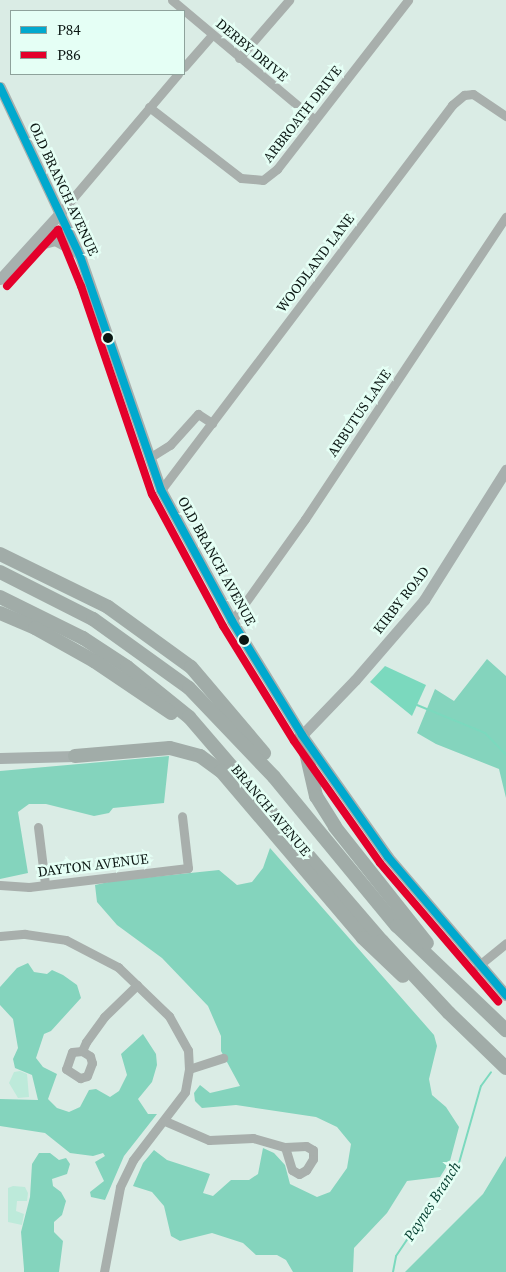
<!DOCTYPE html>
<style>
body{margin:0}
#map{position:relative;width:506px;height:1272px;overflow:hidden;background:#daece5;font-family:"Source Serif 4",serif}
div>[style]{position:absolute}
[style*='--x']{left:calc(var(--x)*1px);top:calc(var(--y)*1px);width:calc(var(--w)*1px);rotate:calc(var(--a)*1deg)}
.green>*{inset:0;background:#bdeada}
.forest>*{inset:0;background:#84d4bd}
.water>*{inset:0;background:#7bd9be}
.stream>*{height:2px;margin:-1px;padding:0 1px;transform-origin:1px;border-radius:1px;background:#7bd9be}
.minor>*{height:9px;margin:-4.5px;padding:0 4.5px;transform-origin:4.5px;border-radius:4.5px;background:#a8afac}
.major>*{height:11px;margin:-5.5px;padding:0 5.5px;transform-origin:5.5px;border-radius:5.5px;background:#a7b0ae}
.highway>*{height:14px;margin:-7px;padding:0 7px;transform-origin:7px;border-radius:7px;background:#a1aca8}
.bus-1>*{height:8px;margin:-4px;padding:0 4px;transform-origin:4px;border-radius:4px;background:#00a9ce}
.bus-2>*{height:8px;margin:-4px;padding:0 4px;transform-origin:4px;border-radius:4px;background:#e4002b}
.dots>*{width:14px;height:14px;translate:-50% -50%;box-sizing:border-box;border:2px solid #e5fff5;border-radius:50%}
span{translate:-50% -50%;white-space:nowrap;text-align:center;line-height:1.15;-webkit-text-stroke:5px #e5fff5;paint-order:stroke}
.street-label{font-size:14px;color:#0b1713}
.water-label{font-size:15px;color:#074132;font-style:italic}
.legend{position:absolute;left:10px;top:10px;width:175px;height:65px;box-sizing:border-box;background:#e5fff5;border:1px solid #8ea29b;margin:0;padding:6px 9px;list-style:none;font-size:15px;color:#0b1713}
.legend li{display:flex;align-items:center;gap:10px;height:25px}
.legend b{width:25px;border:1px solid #8ea29b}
</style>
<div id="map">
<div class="green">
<i style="clip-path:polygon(20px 1071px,27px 1074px,29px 1097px,18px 1098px,9px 1083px,14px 1072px)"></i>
<i style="clip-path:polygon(13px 1186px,25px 1187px,28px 1193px,27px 1201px,17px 1201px,16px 1211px,24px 1214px,22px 1225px,8px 1222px,8px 1188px)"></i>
</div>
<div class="forest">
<i style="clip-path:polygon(487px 659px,506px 676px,506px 798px,499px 769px,436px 744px,417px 733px,435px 689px,454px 701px)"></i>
<i style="clip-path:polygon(169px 756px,164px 803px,113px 808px,109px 813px,94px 816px,46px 804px,29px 804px,18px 812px,28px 873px,0 879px,0 771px)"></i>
<i style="clip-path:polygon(270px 848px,434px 1035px,437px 1046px,429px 1079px,432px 1095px,446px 1107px,459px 1127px,450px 1161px,440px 1177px,407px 1181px,387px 1213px,354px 1248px,353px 1272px,293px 1272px,286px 1260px,277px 1255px,256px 1255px,243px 1243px,212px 1233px,180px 1241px,171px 1236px,164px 1206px,152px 1192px,133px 1186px,143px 1163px,154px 1150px,167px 1160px,210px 1174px,203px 1193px,213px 1196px,231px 1180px,249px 1180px,258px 1174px,263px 1148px,274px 1153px,285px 1165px,290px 1184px,317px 1197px,330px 1192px,347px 1168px,351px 1144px,337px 1127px,316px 1117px,236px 1105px,202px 1108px,195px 1101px,194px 1093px,200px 1085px,210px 1093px,240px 1086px,221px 1051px,221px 1036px,208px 1006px,162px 958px,117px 925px,97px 902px,95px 885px,113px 881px,219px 870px,237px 885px,252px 882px,263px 868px)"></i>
<i style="clip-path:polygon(28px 963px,34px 972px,47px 974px,52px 970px,63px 975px,77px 985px,81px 998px,51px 1031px,44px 1034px,36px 1058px,43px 1067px,57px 1074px,48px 1099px,57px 1108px,69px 1112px,80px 1107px,89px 1090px,96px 1089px,110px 1097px,119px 1091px,127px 1075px,121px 1054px,143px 1034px,156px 1054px,157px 1065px,152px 1082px,138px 1099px,148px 1114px,157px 1114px,124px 1156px,105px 1200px,91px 1197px,90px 1192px,104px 1181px,95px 1162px,105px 1156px,103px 1153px,93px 1156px,70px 1153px,45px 1133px,0 1126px,0 1099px,38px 1100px,32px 1075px,15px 1068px,13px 1059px,18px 1048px,13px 1019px,0 1005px,0 987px,17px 968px)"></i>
<i style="clip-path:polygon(39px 1153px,50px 1153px,59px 1160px,66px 1158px,70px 1164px,67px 1174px,52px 1179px,53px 1186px,61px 1192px,66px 1201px,62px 1215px,54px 1222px,54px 1232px,63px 1241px,59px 1272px,24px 1272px,24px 1269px,21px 1232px,30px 1197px,32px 1164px)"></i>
<i style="clip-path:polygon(506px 1156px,506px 1272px,405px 1272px,483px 1194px)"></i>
</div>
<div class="water">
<i style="clip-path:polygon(385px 666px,426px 685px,412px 716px,370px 682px)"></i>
</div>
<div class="stream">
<i style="--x:417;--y:705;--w:74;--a:22.4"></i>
<i style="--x:485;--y:733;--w:30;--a:46"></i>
<i style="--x:393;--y:1272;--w:16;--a:-79"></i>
<i style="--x:396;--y:1256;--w:112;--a:-55.9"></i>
<i style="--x:459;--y:1163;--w:80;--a:-74.1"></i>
<i style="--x:481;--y:1086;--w:17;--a:-54"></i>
</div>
<div class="minor">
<i style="--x:172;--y:0;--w:185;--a:40"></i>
<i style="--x:239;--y:58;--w:77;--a:-49.2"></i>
<i style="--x:184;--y:67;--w:43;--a:-48.8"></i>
<i style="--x:149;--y:107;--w:116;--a:37.7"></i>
<i style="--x:241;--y:178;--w:22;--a:5"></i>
<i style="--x:263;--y:180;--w:18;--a:-38"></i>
<i style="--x:277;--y:169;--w:214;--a:-52.2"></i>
<i style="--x:61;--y:212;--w:181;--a:-49.7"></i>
<i style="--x:149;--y:458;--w:25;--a:-32"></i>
<i style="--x:170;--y:445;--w:42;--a:-47.9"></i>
<i style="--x:198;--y:414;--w:17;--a:33"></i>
<i style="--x:161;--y:490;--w:483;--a:-52.9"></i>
<i style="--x:452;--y:105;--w:16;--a:-40"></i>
<i style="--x:464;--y:95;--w:9;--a:-6"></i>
<i style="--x:473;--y:94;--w:40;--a:34"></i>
<i style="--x:232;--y:621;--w:125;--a:-54.4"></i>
<i style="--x:305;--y:519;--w:363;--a:-56.4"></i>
<i style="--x:38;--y:827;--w:57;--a:83"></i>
<i style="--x:0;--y:885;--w:29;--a:4"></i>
<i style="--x:29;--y:887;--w:160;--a:-6.8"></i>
<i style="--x:188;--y:868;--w:52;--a:-96.6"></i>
<i style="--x:0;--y:936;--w:25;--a:-5"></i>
<i style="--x:25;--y:934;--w:41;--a:8.3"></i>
<i style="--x:66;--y:940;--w:59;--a:27.4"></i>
<i style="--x:118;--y:967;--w:71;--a:43.9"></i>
<i style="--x:169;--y:1016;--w:39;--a:61"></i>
<i style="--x:188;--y:1050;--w:19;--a:87"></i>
<i style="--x:189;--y:1069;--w:23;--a:100"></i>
<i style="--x:185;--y:1092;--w:86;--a:127.4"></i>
<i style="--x:133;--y:1160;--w:30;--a:116"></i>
<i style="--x:120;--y:1187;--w:86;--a:100.7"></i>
<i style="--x:478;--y:966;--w:36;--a:-39"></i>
<i style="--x:82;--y:1051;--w:10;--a:174"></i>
<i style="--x:72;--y:1052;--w:18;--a:109"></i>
<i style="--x:66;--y:1069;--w:17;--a:33"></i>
<i style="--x:80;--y:1078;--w:7;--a:-16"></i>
<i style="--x:87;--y:1076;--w:14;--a:-69"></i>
<i style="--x:92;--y:1063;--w:7;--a:-106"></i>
<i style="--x:90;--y:1056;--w:9;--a:-148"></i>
<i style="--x:82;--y:1051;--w:10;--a:-66"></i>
<i style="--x:86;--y:1042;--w:31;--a:-54"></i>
<i style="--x:104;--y:1017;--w:46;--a:-44.1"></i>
<i style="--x:189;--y:1069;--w:36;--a:-18"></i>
<i style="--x:165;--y:1121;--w:48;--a:23.4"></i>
<i style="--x:209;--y:1140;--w:44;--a:-2.6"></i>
<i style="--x:253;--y:1138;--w:33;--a:16"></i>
<i style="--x:285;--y:1147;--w:21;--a:-3"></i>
<i style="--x:306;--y:1146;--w:8;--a:30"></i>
<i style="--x:313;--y:1150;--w:9;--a:90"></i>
<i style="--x:313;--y:1159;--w:13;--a:122"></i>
<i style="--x:306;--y:1170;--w:8;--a:150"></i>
<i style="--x:299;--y:1174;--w:8;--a:-150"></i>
<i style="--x:292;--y:1170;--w:24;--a:-107"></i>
</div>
<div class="major">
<i style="--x:0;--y:87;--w:187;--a:64.7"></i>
<i style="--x:80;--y:256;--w:248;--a:70.9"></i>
<i style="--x:161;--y:490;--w:149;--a:61.5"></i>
<i style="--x:232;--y:621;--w:134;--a:58.4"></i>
<i style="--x:302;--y:735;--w:149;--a:54.8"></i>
<i style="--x:388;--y:857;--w:182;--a:49.5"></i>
<i style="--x:33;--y:246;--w:23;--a:-15"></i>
<i style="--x:55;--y:240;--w:25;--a:29"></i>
<i style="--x:0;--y:279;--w:91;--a:-47.7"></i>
<i style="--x:302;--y:735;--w:76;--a:-46.1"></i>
<i style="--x:355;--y:680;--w:106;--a:-49.2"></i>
<i style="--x:424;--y:600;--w:154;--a:-57.8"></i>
<i style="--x:0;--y:758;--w:75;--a:-1.5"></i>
</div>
<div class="highway">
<i style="--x:0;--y:554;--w:120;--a:26.1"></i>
<i style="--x:108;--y:607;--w:102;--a:35.9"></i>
<i style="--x:191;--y:667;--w:113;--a:49.7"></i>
<i style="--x:0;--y:572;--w:104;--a:26.8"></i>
<i style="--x:93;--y:619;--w:118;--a:35.7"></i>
<i style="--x:189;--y:688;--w:123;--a:46.3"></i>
<i style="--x:274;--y:777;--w:193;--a:50.5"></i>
<i style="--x:397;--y:926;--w:151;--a:43.7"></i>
<i style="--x:0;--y:597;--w:93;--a:26.3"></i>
<i style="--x:83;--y:638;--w:53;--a:33.4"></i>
<i style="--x:127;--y:667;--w:80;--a:38.9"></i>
<i style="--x:189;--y:717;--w:296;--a:49.3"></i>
<i style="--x:382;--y:941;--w:98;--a:47.1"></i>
<i style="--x:449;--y:1013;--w:79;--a:44"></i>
<i style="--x:0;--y:613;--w:38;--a:23"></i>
<i style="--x:35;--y:628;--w:68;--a:29.2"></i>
<i style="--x:94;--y:661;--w:93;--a:34"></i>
<i style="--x:302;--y:735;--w:63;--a:77.1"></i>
<i style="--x:316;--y:796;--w:36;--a:58"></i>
<i style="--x:335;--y:827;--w:148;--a:51.6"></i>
<i style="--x:75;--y:756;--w:95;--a:-4.8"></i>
<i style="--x:170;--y:748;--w:31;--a:15"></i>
<i style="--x:200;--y:756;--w:26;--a:36"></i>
<i style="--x:221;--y:771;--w:219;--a:49.6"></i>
<i style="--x:363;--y:938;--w:55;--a:43.5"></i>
</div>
<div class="bus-1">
<i style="--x:0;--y:87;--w:187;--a:64.7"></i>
<i style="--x:80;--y:256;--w:248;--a:70.9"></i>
<i style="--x:161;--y:490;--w:149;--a:61.5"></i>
<i style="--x:232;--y:621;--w:134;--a:58.4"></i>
<i style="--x:302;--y:735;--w:149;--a:54.8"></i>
<i style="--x:388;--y:857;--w:182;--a:49.5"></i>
</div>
<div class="bus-2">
<i style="--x:7;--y:286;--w:76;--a:-47.7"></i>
<i style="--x:58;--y:230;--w:61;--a:67.7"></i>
<i style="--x:81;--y:286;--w:220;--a:71.2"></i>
<i style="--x:152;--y:494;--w:150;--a:61.7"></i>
<i style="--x:223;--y:626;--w:135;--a:58.3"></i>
<i style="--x:294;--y:741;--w:149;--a:54.8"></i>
<i style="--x:380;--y:863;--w:182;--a:49.5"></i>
</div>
<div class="dots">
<i style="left:108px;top:338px;background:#0b1713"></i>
<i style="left:244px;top:640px;background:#0b1713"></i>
</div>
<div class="street-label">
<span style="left:252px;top:50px;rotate:40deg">DERBY DRIVE</span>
<span style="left:302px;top:114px;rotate:-52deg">ARBROATH DRIVE</span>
<span style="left:64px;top:189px;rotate:65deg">OLD BRANCH AVENUE</span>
<span style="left:315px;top:263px;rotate:-53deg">WOODLAND LANE</span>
<span style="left:359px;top:413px;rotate:-56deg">ARBUTUS LANE</span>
<span style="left:217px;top:561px;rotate:61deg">OLD BRANCH AVENUE</span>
<span style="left:401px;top:600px;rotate:-52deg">KIRBY ROAD</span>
<span style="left:271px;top:810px;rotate:50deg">BRANCH AVENUE</span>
<span style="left:93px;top:865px;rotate:-7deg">DAYTON AVENUE</span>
</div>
<div class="water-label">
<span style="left:432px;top:1201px;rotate:-57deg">Paynes Branch</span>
</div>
<ul class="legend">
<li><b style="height:6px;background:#00a9ce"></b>P84</li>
<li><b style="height:6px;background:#e4002b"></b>P86</li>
</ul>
</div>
